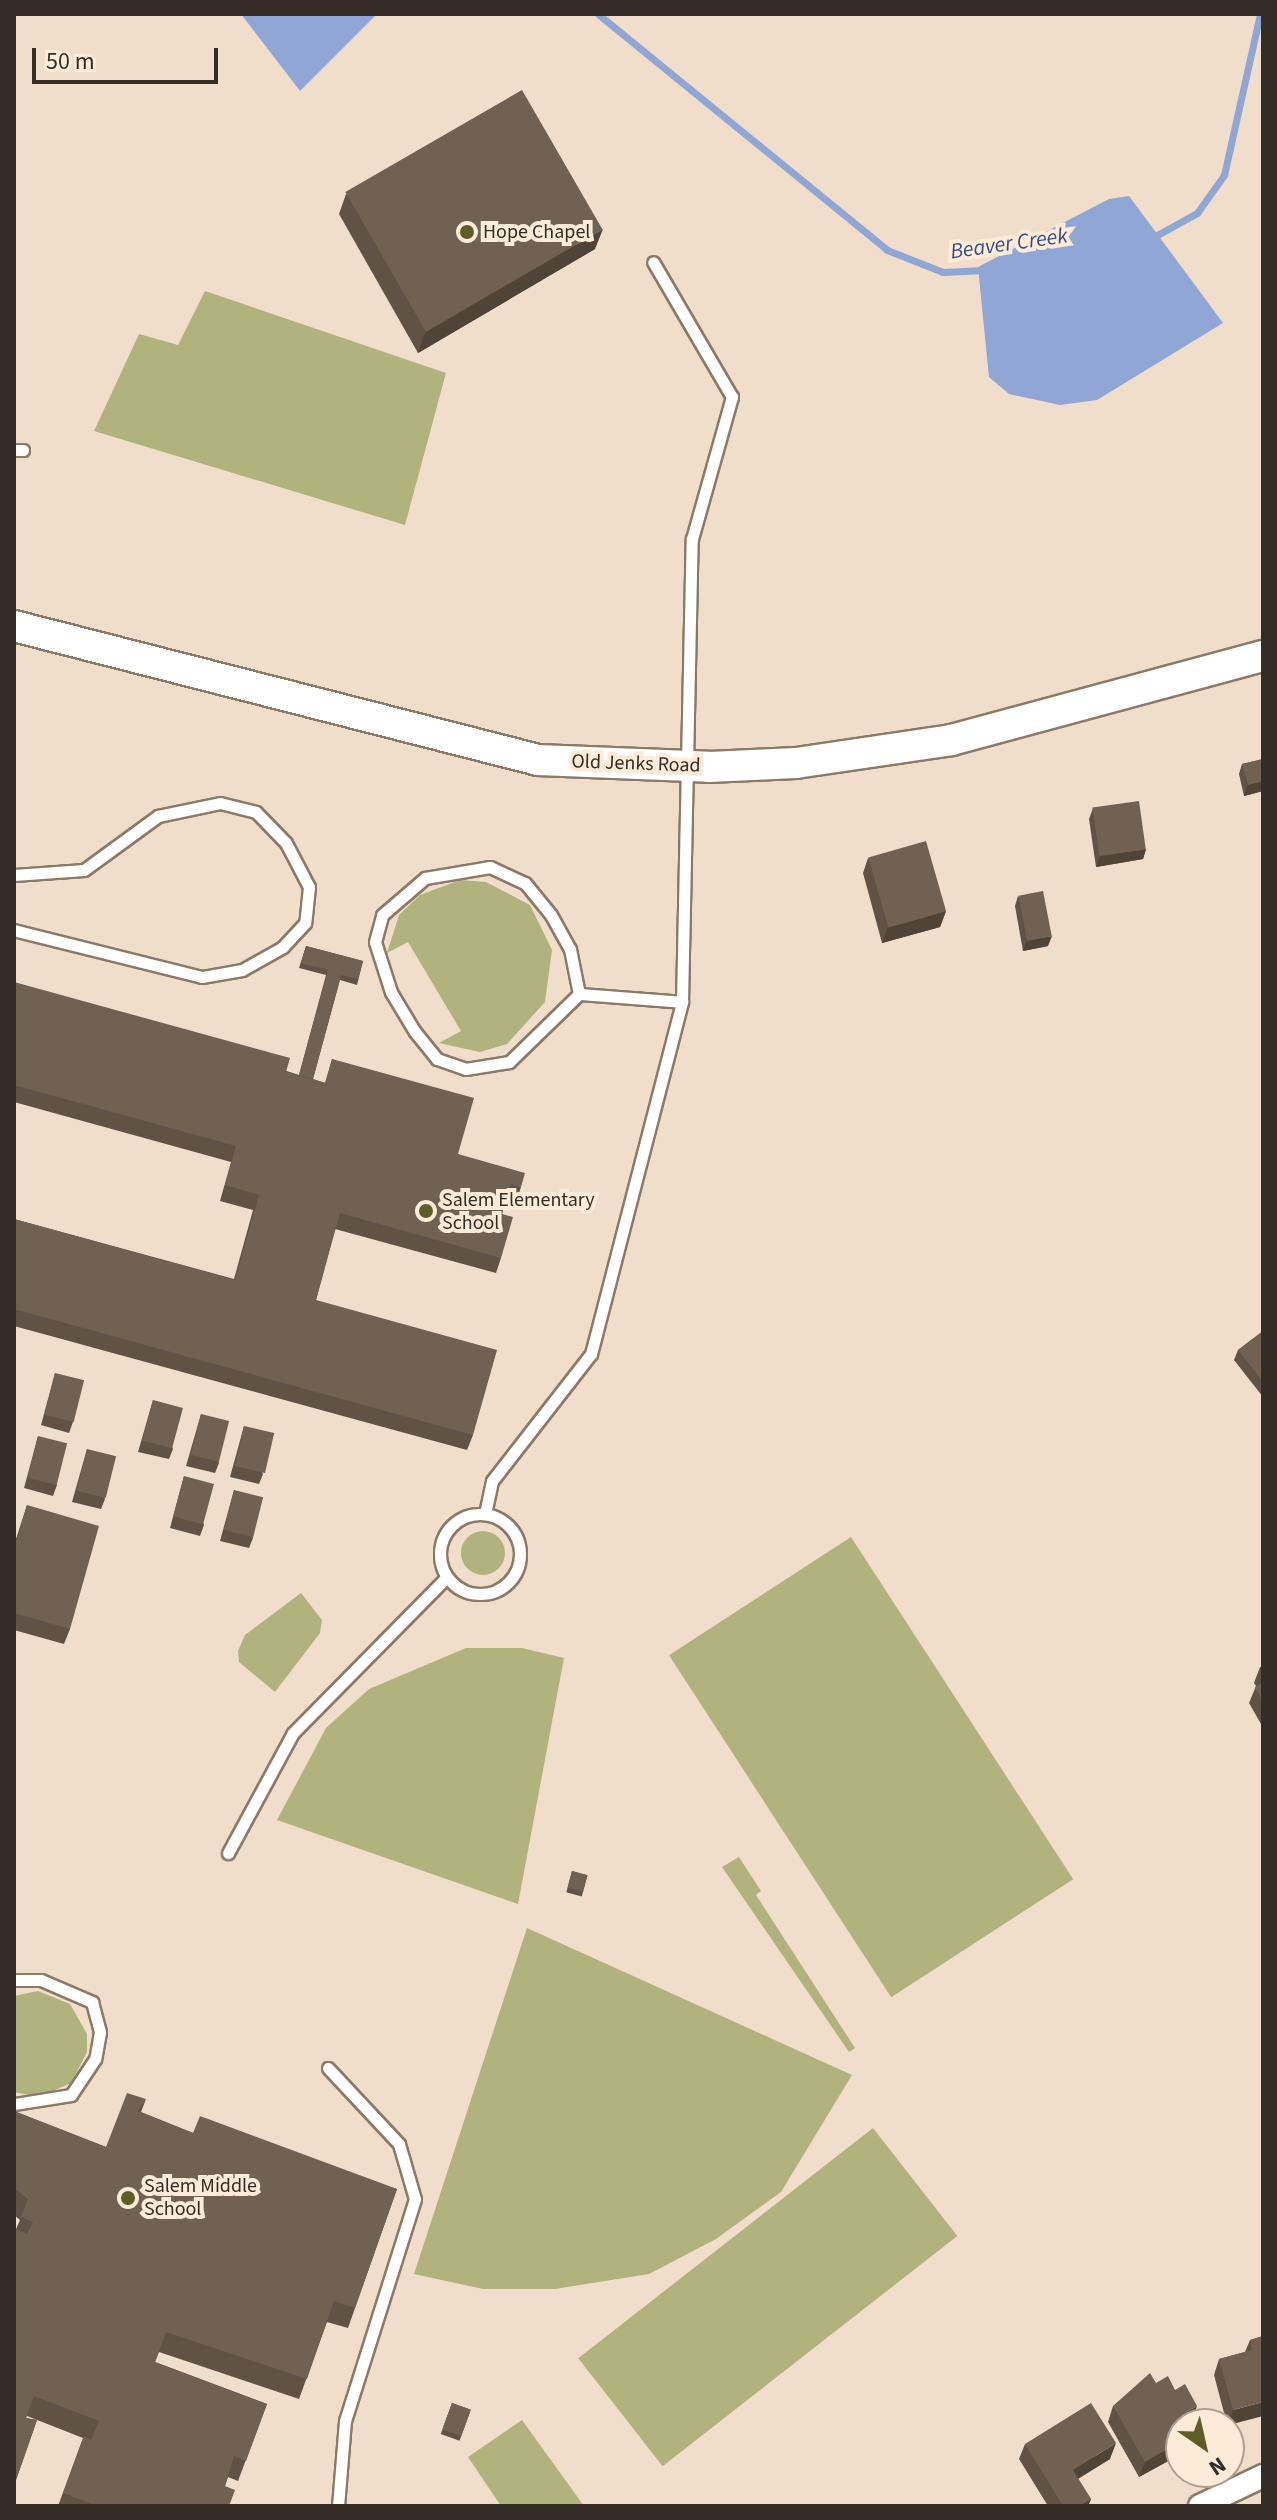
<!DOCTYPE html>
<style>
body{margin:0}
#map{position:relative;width:1277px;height:2520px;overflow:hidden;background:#f0deca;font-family:"Source Sans 3",sans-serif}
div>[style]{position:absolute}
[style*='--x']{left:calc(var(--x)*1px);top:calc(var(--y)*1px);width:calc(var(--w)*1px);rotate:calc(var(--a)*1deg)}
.green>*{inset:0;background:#b0b37e;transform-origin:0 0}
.round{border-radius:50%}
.water>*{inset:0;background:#90a6d4}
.stream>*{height:7px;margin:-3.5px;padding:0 3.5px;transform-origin:3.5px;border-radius:3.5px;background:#90a6d4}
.roads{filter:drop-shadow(2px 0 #8b7a68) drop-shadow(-2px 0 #8b7a68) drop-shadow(0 2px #8b7a68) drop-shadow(0 -2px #8b7a68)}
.lane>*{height:11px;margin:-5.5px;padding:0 5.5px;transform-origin:5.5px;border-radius:5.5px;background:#fff}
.lane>.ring{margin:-5.5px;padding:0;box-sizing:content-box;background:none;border:11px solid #fff;border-radius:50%}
.street>*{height:22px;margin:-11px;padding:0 11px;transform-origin:11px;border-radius:11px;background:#fff}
.secondary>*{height:30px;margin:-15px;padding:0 15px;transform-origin:15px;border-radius:15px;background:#fff}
.wall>*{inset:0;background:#605345;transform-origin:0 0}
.shaded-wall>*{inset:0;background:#4e4438}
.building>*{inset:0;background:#706150;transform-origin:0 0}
.dots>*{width:22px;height:22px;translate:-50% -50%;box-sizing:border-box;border:4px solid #fdebd7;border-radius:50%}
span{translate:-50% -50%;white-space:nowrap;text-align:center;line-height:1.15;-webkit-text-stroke:8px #fdebd7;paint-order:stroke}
.poi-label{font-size:20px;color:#332d25}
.left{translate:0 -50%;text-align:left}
.street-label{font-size:20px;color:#332d25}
.water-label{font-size:22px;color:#324c86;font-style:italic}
.frame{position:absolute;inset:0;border:16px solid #332d25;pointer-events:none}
.north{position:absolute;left:1165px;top:2408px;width:80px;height:80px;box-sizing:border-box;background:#fdebd7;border:2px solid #ac9f90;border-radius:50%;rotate:146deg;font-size:22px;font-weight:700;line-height:32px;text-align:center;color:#332d25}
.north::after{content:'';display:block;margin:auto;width:28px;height:36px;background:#605c28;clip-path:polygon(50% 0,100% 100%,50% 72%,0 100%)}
.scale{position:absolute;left:32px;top:48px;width:186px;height:36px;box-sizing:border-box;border:4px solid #332d25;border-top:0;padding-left:10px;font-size:24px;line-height:28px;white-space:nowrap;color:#332d25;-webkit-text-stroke:6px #fdebd7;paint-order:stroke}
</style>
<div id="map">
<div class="green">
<i style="clip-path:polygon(205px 291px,446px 373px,405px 525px,94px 431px,139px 334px,178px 345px)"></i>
<i style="clip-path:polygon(460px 880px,486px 882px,530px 905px,552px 950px,545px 1002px,507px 1044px,480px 1052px,439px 1043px,461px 1031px,408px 942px,387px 953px,399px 915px,420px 895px)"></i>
<i class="round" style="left:461px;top:1531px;width:44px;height:44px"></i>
<i style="left:851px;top:1537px;width:408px;height:217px;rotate:57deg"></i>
<i style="clip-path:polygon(301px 1593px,322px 1620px,320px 1633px,275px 1692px,239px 1662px,238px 1651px,245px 1635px)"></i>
<i style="clip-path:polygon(466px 1648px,522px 1648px,564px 1658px,518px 1904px,277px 1820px,326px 1728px,369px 1689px)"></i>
<i style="clip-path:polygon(739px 1857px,761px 1891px,756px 1895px,855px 2048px,849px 2052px,722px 1867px)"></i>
<i style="clip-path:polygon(527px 1928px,852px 2075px,781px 2192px,716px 2239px,649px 2274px,555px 2289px,483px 2289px,414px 2274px)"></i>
<i style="clip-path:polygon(38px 1991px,70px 2004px,87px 2034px,87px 2052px,71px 2083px,39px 2097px,14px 2092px,14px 1996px)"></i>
<i style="left:873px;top:2128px;width:137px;height:374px;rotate:52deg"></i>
<i style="clip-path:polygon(522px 2420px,584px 2506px,501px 2506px,468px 2457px)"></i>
</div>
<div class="water">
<i style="clip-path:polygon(241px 14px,377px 14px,300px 91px)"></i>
<i style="clip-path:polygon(1129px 196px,1223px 323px,1097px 400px,1060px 405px,1009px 394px,989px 377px,978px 267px,1109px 199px)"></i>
</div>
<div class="stream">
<i style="--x:598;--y:14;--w:373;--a:39.2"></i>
<i style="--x:887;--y:250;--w:60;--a:21.4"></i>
<i style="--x:943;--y:272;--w:42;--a:-2.7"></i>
<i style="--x:1150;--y:239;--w:54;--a:-29"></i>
<i style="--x:1197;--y:213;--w:47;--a:-54.6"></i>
<i style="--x:1224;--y:175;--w:165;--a:-77.4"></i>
</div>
<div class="roads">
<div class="lane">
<i style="--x:14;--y:450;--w:9;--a:0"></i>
<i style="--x:490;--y:867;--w:38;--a:25"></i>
<i style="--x:525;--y:883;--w:41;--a:50.9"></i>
<i style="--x:551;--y:915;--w:39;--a:61"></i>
<i style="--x:570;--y:949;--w:46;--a:78.7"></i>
<i style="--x:579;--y:994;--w:98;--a:135.8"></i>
<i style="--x:509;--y:1062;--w:44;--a:170.8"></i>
<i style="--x:466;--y:1069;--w:31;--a:-161"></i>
<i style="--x:437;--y:1059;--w:35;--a:-129"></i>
<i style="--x:415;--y:1032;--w:47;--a:-121"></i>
<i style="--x:391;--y:992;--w:52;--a:-107.7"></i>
<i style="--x:375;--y:942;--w:28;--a:-75"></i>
<i style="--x:382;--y:915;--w:57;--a:-40.7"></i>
<i style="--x:425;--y:878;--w:66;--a:-9.6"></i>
<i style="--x:14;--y:875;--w:70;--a:-4.1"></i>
<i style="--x:84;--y:870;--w:92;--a:-36.1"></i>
<i style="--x:158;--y:816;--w:63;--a:-11.8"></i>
<i style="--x:220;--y:803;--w:37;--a:14"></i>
<i style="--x:256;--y:812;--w:43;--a:45.9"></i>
<i style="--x:286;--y:843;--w:50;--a:62.4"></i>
<i style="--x:309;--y:887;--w:36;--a:96"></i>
<i style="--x:305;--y:923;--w:33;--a:133"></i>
<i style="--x:283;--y:947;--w:47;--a:150.7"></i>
<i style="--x:242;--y:970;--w:41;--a:170.1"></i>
<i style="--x:202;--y:977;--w:194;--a:-166"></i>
<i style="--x:579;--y:994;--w:103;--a:4.4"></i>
<i style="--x:485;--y:1514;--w:34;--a:-78"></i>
<i style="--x:492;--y:1481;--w:161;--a:-52.1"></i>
<i style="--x:591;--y:1354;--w:364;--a:-75.5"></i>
<i style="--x:682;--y:1002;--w:463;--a:-88.8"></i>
<i style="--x:692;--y:539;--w:148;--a:-74.3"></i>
<i style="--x:732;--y:397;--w:156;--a:-120.3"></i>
<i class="ring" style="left:440px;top:1514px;width:69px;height:69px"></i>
<i style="--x:228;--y:1853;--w:136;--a:-61.6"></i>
<i style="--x:293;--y:1733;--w:219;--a:-45.4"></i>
<i style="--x:14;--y:1980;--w:27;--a:0"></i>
<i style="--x:41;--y:1980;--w:56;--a:23.3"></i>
<i style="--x:92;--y:2002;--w:31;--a:75"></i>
<i style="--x:100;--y:2032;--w:27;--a:100"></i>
<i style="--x:95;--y:2059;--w:43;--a:123.7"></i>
<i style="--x:71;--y:2095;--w:58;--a:171"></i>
<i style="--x:328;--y:2068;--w:104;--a:46.9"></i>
<i style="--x:399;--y:2144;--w:57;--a:73.8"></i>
<i style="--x:415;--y:2199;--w:233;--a:107.5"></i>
<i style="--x:345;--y:2421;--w:85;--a:94.7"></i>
</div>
<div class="street">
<i style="--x:1200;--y:2506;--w:70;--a:-25.5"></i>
</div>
<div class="secondary">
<i style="--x:14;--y:626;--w:541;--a:14.34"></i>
<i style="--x:538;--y:760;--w:171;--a:2.3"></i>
<i style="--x:709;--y:767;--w:87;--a:-2.6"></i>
<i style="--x:796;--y:763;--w:157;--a:-8.4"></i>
<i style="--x:951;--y:740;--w:323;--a:-15.1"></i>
</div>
</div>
<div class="wall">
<i style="clip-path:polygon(346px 194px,595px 249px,418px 353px,339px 214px)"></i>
<i style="clip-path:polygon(1263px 759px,1263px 791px,1244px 796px,1239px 774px,1242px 764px)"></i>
<i style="clip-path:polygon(1093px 808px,1146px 849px,1143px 859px,1096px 867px,1089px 819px)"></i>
<i style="clip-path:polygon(868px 858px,946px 911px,940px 927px,882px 943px,863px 873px)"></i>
<i style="clip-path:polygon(1018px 896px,1048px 946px,1023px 951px,1015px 906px)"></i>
<i style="clip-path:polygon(306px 946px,363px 961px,357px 985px,340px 980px,313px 1079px,325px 1083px,332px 1059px,458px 1154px,521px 1187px,516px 1202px,506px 1200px,502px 1214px,501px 1258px,496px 1273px,335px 1229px,316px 1300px,473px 1435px,467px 1450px,14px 1326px,14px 1219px,234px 1279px,253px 1210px,220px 1201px,231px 1162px,14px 1102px,14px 982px,299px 1075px,326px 975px,299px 968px)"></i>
<i style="clip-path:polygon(1263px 1331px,1263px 1397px,1234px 1360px,1238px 1350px)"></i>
<i style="clip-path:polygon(55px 1373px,73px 1422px,69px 1433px,41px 1425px)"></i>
<i style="clip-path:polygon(153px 1400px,173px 1449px,169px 1459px,138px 1452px)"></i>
<i style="clip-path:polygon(201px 1414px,219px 1463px,215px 1473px,186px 1466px)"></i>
<i style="clip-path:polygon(244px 1426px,263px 1474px,259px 1484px,230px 1477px)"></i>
<i style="clip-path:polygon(38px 1436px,57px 1485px,53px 1496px,24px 1488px)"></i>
<i style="clip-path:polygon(87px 1449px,105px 1499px,101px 1509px,72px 1502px)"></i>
<i style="clip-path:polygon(184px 1476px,204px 1525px,200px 1536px,170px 1528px)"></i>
<i style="clip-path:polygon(234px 1490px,253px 1538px,249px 1548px,220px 1541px)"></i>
<i style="clip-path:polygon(27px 1505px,70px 1629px,64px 1644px,14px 1630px,14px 1545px)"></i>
<i style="clip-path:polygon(1263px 1666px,1263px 1723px,1261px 1724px,1249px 1703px,1256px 1686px,1254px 1683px,1260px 1667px)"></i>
<i style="left:572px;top:1871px;width:16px;height:22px;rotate:15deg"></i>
<i style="clip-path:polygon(146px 2099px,141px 2112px,193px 2133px,397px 2189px,348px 2328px,327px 2322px,299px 2399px,159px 2352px,155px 2362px,267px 2404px,238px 2481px,228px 2477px,225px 2486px,229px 2506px,58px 2506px,83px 2438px,27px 2416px,26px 2418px,37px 2420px,14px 2486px,14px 2228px,16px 2229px,20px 2220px,14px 2215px,14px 2111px,106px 2147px)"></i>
<i style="clip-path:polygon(1263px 2336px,1229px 2424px,1227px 2424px,1214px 2375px,1219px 2359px,1245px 2352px,1250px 2340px)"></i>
<i style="clip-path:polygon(1156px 2383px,1192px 2421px,1181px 2424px,1181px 2454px,1139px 2477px,1108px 2422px,1113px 2406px)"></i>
<i style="left:452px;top:2403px;width:20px;height:33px;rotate:20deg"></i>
<i style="clip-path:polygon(1025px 2444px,1110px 2459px,1078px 2479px,1091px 2499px,1088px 2506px,1048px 2506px,1019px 2459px)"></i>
</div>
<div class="shaded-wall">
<i style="clip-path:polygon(603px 229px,595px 249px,418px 353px,425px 333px)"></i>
<i style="clip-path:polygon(1263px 781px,1263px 791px,1244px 796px,1248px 785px)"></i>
<i style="clip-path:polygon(1146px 849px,1143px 859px,1096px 867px,1100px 856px)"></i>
<i style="clip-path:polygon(946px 911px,940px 927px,882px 943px,888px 927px)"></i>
<i style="clip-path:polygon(1052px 936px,1048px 946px,1023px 951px,1027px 940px)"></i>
<i style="clip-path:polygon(1263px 2402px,1263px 2416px,1229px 2425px,1228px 2424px,1233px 2410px)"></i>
<i style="clip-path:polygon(1197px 2406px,1192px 2421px,1187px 2424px,1186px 2412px)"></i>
<i style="clip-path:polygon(1181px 2441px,1181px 2454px,1139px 2477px,1145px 2462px)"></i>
<i style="clip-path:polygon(1116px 2443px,1110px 2459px,1067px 2485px,1073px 2470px)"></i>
<i style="clip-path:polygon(1091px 2499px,1088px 2506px,1079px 2506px)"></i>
</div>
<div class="building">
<i style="left:522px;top:90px;width:161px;height:204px;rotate:60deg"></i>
<i style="clip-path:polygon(1263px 759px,1263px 781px,1248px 785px,1242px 764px)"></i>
<i style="left:1139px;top:801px;width:49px;height:47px;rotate:82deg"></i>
<i style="left:926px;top:841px;width:73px;height:60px;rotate:74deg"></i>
<i style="left:1043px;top:891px;width:46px;height:25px;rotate:79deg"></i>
<i style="clip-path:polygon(306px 946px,363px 961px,358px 979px,341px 975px,313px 1079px,299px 1075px,328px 970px,301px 963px)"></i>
<i style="clip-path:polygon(14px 982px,290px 1058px,286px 1072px,326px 1083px,332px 1059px,474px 1098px,458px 1154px,525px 1173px,521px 1187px,511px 1184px,502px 1214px,513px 1217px,501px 1258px,340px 1213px,316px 1300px,497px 1350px,473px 1435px,14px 1309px,14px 1219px,235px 1280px,259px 1195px,225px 1185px,236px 1146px,14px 1085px)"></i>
<i style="clip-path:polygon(1263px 1331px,1263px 1382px,1238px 1350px)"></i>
<i style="left:55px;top:1373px;width:30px;height:43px;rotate:14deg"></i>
<i style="left:153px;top:1400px;width:31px;height:42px;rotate:15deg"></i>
<i style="left:201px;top:1414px;width:29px;height:42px;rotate:14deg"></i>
<i style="left:244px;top:1426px;width:31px;height:41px;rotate:13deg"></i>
<i style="left:38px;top:1436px;width:30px;height:43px;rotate:14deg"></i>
<i style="left:87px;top:1449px;width:30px;height:43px;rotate:14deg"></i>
<i style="left:184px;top:1476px;width:31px;height:42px;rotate:15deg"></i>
<i style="left:234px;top:1490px;width:30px;height:41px;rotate:14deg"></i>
<i style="clip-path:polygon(27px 1505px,99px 1526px,70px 1629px,14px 1613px,14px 1549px)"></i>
<i style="clip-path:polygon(1263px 1683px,1263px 1702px,1255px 1687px)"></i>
<i style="left:572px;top:1871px;width:16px;height:17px;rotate:15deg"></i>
<i style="clip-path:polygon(127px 2093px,146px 2099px,138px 2111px,193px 2133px,200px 2116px,397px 2189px,355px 2308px,334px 2301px,307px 2379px,166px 2332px,155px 2362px,267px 2404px,246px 2461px,234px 2456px,225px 2486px,235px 2490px,229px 2506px,97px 2506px,63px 2493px,84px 2436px,91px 2440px,99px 2421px,34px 2396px,26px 2418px,37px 2420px,17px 2477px,14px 2475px,14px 2228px,27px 2234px,33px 2222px,21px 2217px,28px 2199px,14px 2188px,14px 2111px,106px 2147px)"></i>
<i style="clip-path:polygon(1263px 2336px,1263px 2402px,1233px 2410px,1219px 2359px,1252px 2350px,1250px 2340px)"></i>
<i style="clip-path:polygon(1150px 2373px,1156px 2383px,1168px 2376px,1175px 2390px,1185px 2384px,1197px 2406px,1186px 2412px,1192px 2424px,1181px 2424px,1181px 2441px,1145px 2462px,1113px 2406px)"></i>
<i style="left:452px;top:2403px;width:20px;height:28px;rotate:20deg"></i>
<i style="clip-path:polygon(1091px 2403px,1116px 2443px,1073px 2470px,1091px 2499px,1079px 2506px,1063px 2506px,1025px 2444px)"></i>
</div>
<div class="dots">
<i style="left:467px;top:232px;background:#605c28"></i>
<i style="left:426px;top:1211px;background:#605c28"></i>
<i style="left:128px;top:2198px;background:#605c28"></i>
</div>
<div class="poi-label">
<span class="left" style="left:483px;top:232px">Hope Chapel</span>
<span class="left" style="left:442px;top:1212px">Salem Elementary<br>School</span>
<span class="left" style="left:144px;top:2198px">Salem Middle<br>School</span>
</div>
<div class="street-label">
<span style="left:636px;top:764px;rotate:2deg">Old Jenks Road</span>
</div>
<div class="water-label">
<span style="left:1009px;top:244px;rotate:-8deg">Beaver Creek</span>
</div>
<div class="frame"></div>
<div class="north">N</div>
<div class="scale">50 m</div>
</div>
